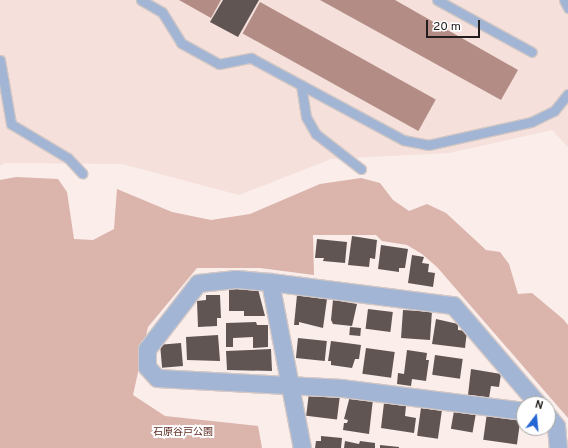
<!DOCTYPE html>
<meta charset="utf-8">
<style>
body{margin:0}
#map{position:relative;width:568px;height:448px;overflow:hidden;background:#faedea;font-family:Overpass,"Noto Sans JP",sans-serif}
div>[style]{position:absolute}
[style*='--x']{left:calc(var(--x)*1px);top:calc(var(--y)*1px);width:calc(var(--w)*1px);rotate:calc(var(--a)*1deg)}
.built>*{inset:0;background:#f5e0db}
.green>*{inset:0;background:#dbb4ac}
.water>*{inset:0;background:#b38d85;transform-origin:0 0}
.building>*{inset:0;background:#605553;transform-origin:0 0}
.roads{filter:drop-shadow(1px 0 #d3c8c5) drop-shadow(-1px 0 #d3c8c5) drop-shadow(0 1px #d3c8c5) drop-shadow(0 -1px #d3c8c5)}
.service>*{height:9px;margin:-4.5px;padding:0 4.5px;transform-origin:4.5px;border-radius:4.5px;background:#a2b5d4}
.minor>*{height:17px;margin:-8.5px;padding:0 8.5px;transform-origin:8.5px;border-radius:8.5px;background:#a2b5d4}
span{translate:-50% -50%;white-space:nowrap;text-align:center;line-height:1.15;-webkit-text-stroke:4px #fff;paint-order:stroke}
.park-label{font-size:10px;color:#5e2a21}
.north{position:absolute;left:516px;top:396px;width:40px;height:40px;box-sizing:border-box;background:#fff;border:1px solid #a7a5a5;border-radius:50%;rotate:16deg;font-size:11px;font-weight:700;line-height:16px;text-align:center;color:#231e1d}
.north::after{content:'';display:block;margin:auto;width:14px;height:18px;background:#2566d3;clip-path:polygon(50% 0,100% 100%,50% 72%,0 100%)}
.scale{position:absolute;left:426px;top:20px;width:54px;height:18px;box-sizing:border-box;border:2px solid #231e1d;border-top:0;padding-left:5px;font-size:12px;line-height:14px;white-space:nowrap;color:#231e1d;-webkit-text-stroke:3px #fff;paint-order:stroke}
</style>
<div id="map">
<div class="built">
<i style="clip-path:polygon(0 0,568px 0,568px 147px,552px 130px,449px 153px,331px 159px,239px 195px,122px 164px,5px 163px,0 166px)"></i>
</div>
<div class="green">
<i style="clip-path:polygon(16px 177px,58px 179px,67px 192px,74px 239px,93px 240px,114px 229px,117px 189px,172px 212px,211px 220px,250px 214px,320px 184px,361px 178px,380px 183px,393px 200px,409px 211px,427px 204px,446px 213px,486px 250px,500px 252px,509px 264px,518px 294px,532px 293px,563px 319px,568px 325px,568px 418px,437px 267px,422px 254px,407px 245px,382px 241px,376px 235px,313px 235px,314px 275px,260px 268px,197px 268px,148px 327px,133px 395px,165px 416px,258px 426px,262px 448px,0 448px,0 180px)"></i>
</div>
<div class="water">
<i style="clip-path:polygon(179px 0,221px 0,211px 18px)"></i>
<i style="clip-path:polygon(320px 0,395px 0,518px 70px,501px 100px)"></i>
<i style="left:260px;top:2px;width:201px;height:36px;rotate:29deg"></i>
</div>
<div class="building">
<i style="clip-path:polygon(223px 0,259px 0,238px 37px,210px 22px)"></i>
<i style="clip-path:polygon(352px 236px,377px 240px,375px 259px,370px 258px,369px 267px,348px 265px)"></i>
<i style="clip-path:polygon(317px 239px,347px 242px,345px 263px,323px 261px,324px 258px,315px 258px)"></i>
<i style="clip-path:polygon(381px 245px,408px 249px,405px 268px,399px 268px,399px 272px,378px 269px)"></i>
<i style="clip-path:polygon(412px 255px,424px 257px,422px 263px,429px 264px,428px 272px,435px 273px,433px 287px,408px 283px)"></i>
<i style="clip-path:polygon(229px 289px,258px 289px,265px 316px,244px 316px,244px 311px,229px 311px)"></i>
<i style="clip-path:polygon(206px 295px,220px 295px,221px 318px,217px 318px,217px 326px,198px 327px,197px 301px,206px 300px)"></i>
<i style="clip-path:polygon(297px 295px,327px 299px,323px 328px,299px 322px,299px 325px,294px 325px)"></i>
<i style="clip-path:polygon(333px 300px,357px 304px,352px 326px,333px 324px,331px 320px)"></i>
<i style="left:368px;top:309px;width:25px;height:20px;rotate:7deg"></i>
<i style="left:403px;top:310px;width:29px;height:28px;rotate:4deg"></i>
<i style="clip-path:polygon(436px 319px,458px 324px,458px 330px,467px 331px,465px 348px,432px 344px)"></i>
<i style="clip-path:polygon(256px 322px,257px 325px,268px 325px,268px 347px,253px 348px,253px 337px,233px 338px,233px 347px,226px 347px,226px 323px)"></i>
<i style="left:350px;top:327px;width:11px;height:8px;rotate:5deg"></i>
<i style="clip-path:polygon(218px 335px,220px 361px,187px 360px,186px 337px)"></i>
<i style="left:298px;top:338px;width:29px;height:20px;rotate:6deg"></i>
<i style="clip-path:polygon(331px 341px,361px 345px,359px 359px,355px 359px,352px 368px,331px 365px,331px 361px,328px 361px)"></i>
<i style="left:181px;top:343px;width:23px;height:21px;rotate:85deg"></i>
<i style="left:366px;top:348px;width:29px;height:26px;rotate:8deg"></i>
<i style="clip-path:polygon(271px 349px,272px 371px,227px 370px,226px 351px)"></i>
<i style="clip-path:polygon(407px 350px,427px 353px,426px 360px,429px 360px,426px 381px,412px 379px,411px 386px,397px 384px,398px 373px,404px 374px)"></i>
<i style="left:435px;top:355px;width:28px;height:20px;rotate:8deg"></i>
<i style="clip-path:polygon(471px 369px,501px 374px,499px 387px,491px 386px,489px 398px,468px 395px)"></i>
<i style="left:309px;top:393px;width:31px;height:23px;rotate:7deg"></i>
<i style="clip-path:polygon(350px 396px,373px 399px,369px 434px,343px 430px,344px 423px,347px 423px,348px 420px,344px 419px)"></i>
<i style="clip-path:polygon(384px 403px,406px 406px,405px 416px,416px 418px,414px 433px,381px 428px)"></i>
<i style="left:421px;top:408px;width:21px;height:28px;rotate:8deg"></i>
<i style="left:454px;top:411px;width:22px;height:18px;rotate:10deg"></i>
<i style="left:487px;top:413px;width:34px;height:27px;rotate:8deg"></i>
<i style="clip-path:polygon(321px 436px,342px 438px,341px 448px,315px 448px,316px 441px,321px 441px)"></i>
<i style="clip-path:polygon(345px 441px,359px 444px,360px 441px,375px 443px,375px 448px,344px 448px)"></i>
<i style="clip-path:polygon(380px 445px,399px 447px,399px 448px,380px 448px)"></i>
</div>
<div class="roads">
<div class="service">
<i style="--x:141;--y:0;--w:24;--a:30"></i>
<i style="--x:162;--y:12;--w:36;--a:58"></i>
<i style="--x:181;--y:43;--w:43;--a:28.9"></i>
<i style="--x:219;--y:64;--w:33;--a:-11"></i>
<i style="--x:251;--y:58;--w:173;--a:28.3"></i>
<i style="--x:403;--y:140;--w:25;--a:11"></i>
<i style="--x:428;--y:145;--w:106;--a:-12.6"></i>
<i style="--x:531;--y:122;--w:25;--a:-26"></i>
<i style="--x:554;--y:111;--w:22;--a:-51"></i>
<i style="--x:437;--y:0;--w:108;--a:28.7"></i>
<i style="--x:564;--y:0;--w:9;--a:63"></i>
<i style="--x:0;--y:60;--w:65;--a:80.2"></i>
<i style="--x:11;--y:124;--w:66;--a:30.8"></i>
<i style="--x:68;--y:158;--w:21;--a:47"></i>
<i style="--x:301;--y:85;--w:32;--a:81"></i>
<i style="--x:306;--y:117;--w:20;--a:60"></i>
<i style="--x:316;--y:134;--w:57;--a:37.9"></i>
</div>
<div class="minor">
<i style="--x:270;--y:282;--w:169;--a:79.1"></i>
<i style="--x:524;--y:411;--w:183;--a:-172.8"></i>
<i style="--x:342;--y:388;--w:185;--a:-176.9"></i>
<i style="--x:157;--y:378;--w:15;--a:-132"></i>
<i style="--x:147;--y:367;--w:18;--a:-90"></i>
<i style="--x:147;--y:349;--w:83;--a:-52.3"></i>
<i style="--x:198;--y:283;--w:38;--a:-6"></i>
<i style="--x:236;--y:279;--w:34;--a:5"></i>
<i style="--x:270;--y:282;--w:184;--a:7.2"></i>
<i style="--x:453;--y:305;--w:130;--a:49.4"></i>
<i style="--x:548;--y:416;--w:13;--a:51"></i>
<i style="--x:556;--y:426;--w:22;--a:85"></i>
</div>
</div>
<div class="park-label">
<span style="left:183px;top:433px">石原谷戸公園</span>
</div>
<div class="north">N</div>
<div class="scale">20 m</div>
</div>
